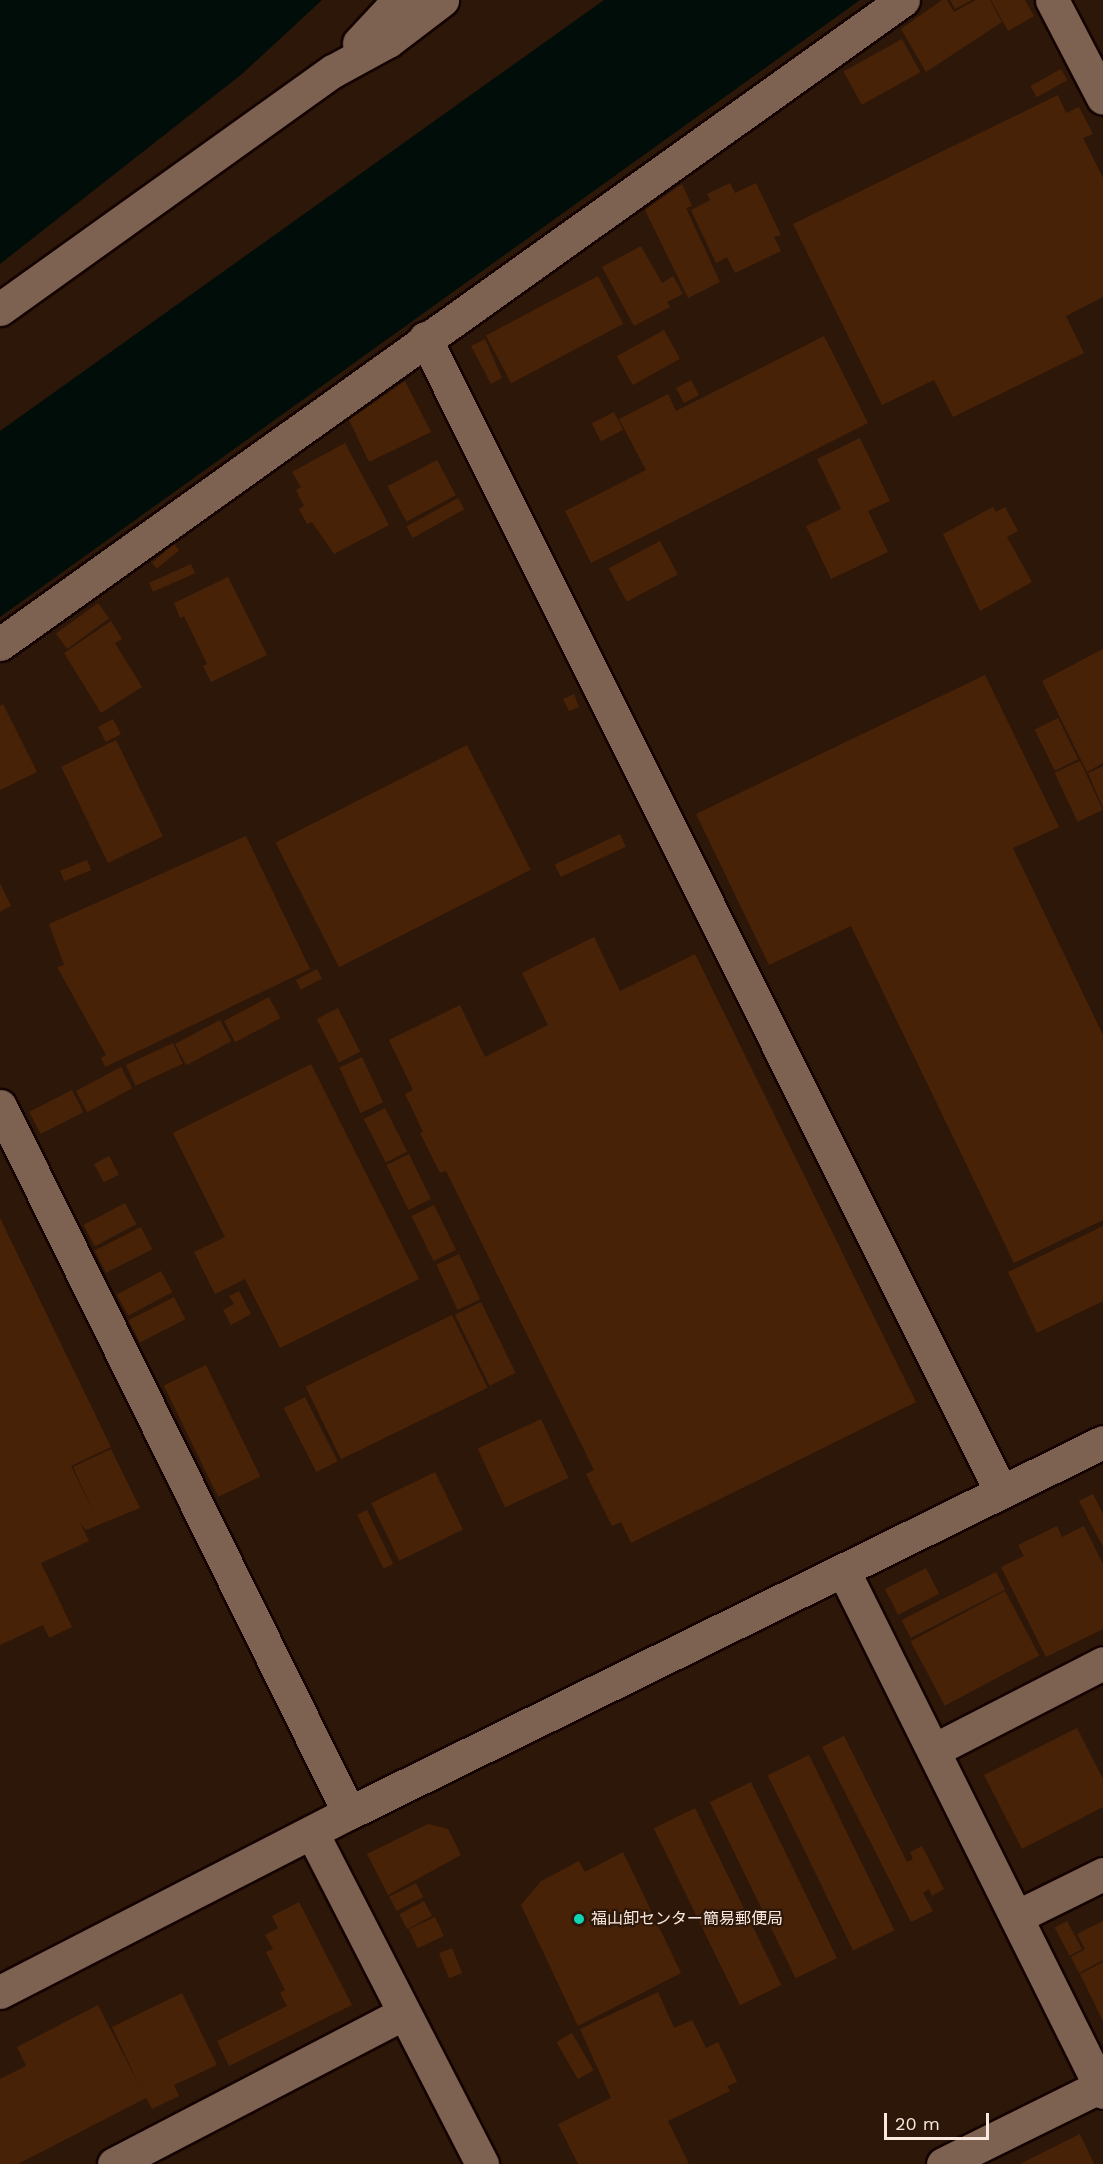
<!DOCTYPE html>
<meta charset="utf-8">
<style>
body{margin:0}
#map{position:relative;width:1103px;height:2164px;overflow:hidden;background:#2d1709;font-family:"Work Sans","Noto Sans JP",sans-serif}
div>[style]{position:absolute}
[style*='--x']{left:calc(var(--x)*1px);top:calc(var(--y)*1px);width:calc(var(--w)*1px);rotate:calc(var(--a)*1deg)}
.water>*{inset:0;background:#000d08}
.building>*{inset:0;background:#482207;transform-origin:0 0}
.roads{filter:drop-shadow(2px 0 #140300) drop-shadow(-2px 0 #140300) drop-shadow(0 2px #140300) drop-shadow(0 -2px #140300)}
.minor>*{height:33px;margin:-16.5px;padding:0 16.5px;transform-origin:16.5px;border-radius:16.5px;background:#7d6252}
.dots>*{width:16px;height:16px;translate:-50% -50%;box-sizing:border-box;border:3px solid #2d1709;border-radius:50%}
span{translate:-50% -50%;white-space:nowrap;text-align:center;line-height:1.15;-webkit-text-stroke:4.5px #2d1709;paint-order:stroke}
.poi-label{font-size:16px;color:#f8e8df}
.left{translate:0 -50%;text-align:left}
.scale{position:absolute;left:884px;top:2113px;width:105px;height:27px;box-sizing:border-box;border:3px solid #f8e8df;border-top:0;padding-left:8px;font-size:18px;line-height:21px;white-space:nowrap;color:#f8e8df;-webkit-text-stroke:4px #2d1709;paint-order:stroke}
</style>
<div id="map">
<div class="water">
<i style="clip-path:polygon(0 0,322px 0,242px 74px,0 264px)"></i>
<i style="clip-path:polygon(604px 0,860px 0,0 617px,0 431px)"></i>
</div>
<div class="building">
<i style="clip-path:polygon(942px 0,947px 0,954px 12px,976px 0,990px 0,1002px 22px,926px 72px,901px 29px)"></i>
<i style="clip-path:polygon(950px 0,972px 0,955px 9px)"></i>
<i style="clip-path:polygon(991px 0,1025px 0,1034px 16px,1008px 31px)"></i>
<i style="left:902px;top:39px;width:38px;height:67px;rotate:61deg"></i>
<i style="left:1061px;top:69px;width:13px;height:35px;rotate:61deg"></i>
<i style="clip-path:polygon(1058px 95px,1066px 113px,1079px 107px,1093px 134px,1083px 138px,1103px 178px,1103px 297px,1066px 316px,1084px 353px,953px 417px,934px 380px,882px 405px,793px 224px)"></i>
<i style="clip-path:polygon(730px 183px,735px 193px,756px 183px,781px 235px,774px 237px,781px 251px,735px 273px,727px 257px,716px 263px,691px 210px,710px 200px,707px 194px)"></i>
<i style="clip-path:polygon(682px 184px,692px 206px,686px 208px,720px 282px,688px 298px,645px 210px)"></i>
<i style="clip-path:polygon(641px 246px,662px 283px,673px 276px,683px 294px,667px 302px,670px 307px,634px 326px,602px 267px)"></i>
<i style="left:598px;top:276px;width:54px;height:127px;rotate:62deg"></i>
<i style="left:664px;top:330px;width:33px;height:54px;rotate:61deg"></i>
<i style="clip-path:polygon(824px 336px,868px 423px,591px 563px,565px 511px,646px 470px,619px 419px,668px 394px,676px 411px)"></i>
<i style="clip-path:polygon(485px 339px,502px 378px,491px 384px,471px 346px)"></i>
<i style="left:691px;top:380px;width:17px;height:17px;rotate:62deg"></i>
<i style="clip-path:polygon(405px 381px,431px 432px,369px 462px,349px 420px)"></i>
<i style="left:614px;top:412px;width:20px;height:25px;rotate:63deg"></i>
<i style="clip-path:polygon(860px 438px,890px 501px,868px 511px,888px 552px,831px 579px,806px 526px,841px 509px,817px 459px)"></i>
<i style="clip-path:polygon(345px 443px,389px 525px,334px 554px,312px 522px,307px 524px,299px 509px,304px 506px,296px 490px,301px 487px,292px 472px)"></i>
<i style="left:437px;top:460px;width:40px;height:56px;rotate:62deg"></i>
<i style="left:458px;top:498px;width:13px;height:59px;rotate:61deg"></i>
<i style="clip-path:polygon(993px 507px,996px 512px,1005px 507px,1018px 531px,1007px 537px,1032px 582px,980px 611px,943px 534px)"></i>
<i style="left:660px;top:541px;width:38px;height:58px;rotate:62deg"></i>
<i style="left:174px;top:544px;width:8px;height:29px;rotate:50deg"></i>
<i style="left:191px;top:564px;width:10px;height:46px;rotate:66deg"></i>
<i style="clip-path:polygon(228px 577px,267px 655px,211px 682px,203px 666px,207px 664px,184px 616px,180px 618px,174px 603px)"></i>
<i style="left:98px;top:603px;width:19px;height:52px;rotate:54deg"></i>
<i style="clip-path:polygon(111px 621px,122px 639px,115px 643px,142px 687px,101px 713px,64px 653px)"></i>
<i style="clip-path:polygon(1103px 649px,1103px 763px,1087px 772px,1042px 681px)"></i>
<i style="clip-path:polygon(985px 675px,1059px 827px,1013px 848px,1103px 1035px,1103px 1220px,1014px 1263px,851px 926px,769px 965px,696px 814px)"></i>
<i style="clip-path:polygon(574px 694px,579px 707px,569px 711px,563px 699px)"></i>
<i style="clip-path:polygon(3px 704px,37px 772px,0 790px,0 706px)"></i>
<i style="left:1058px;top:718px;width:46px;height:26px;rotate:64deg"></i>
<i style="left:113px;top:719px;width:17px;height:17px;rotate:62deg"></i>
<i style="left:116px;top:740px;width:107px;height:61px;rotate:64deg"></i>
<i style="left:467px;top:745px;width:140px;height:215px;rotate:63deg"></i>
<i style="left:1080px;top:761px;width:54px;height:28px;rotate:65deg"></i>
<i style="clip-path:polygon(1103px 766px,1103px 808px,1088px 773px)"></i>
<i style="left:620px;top:834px;width:14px;height:72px;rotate:65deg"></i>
<i style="clip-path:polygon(246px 836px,310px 969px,105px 1067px,101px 1058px,106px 1055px,57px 967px,64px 965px,49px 924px)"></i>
<i style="left:87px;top:860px;width:11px;height:29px;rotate:68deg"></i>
<i style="clip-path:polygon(0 883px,11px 906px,0 912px)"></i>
<i style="clip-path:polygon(594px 937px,620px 991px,695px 954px,916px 1402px,631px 1543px,621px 1522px,612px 1526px,586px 1474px,594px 1470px,446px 1171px,440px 1173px,420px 1133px,423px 1132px,405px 1094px,413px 1090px,389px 1040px,460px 1005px,485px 1057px,548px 1025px,522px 973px)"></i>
<i style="left:317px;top:969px;width:11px;height:24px;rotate:63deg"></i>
<i style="left:269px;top:997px;width:24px;height:51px;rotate:62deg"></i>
<i style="left:338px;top:1008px;width:49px;height:24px;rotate:63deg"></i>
<i style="left:220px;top:1020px;width:24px;height:51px;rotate:62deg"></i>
<i style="left:173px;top:1043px;width:23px;height:52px;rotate:65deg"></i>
<i style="left:362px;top:1057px;width:50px;height:25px;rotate:65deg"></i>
<i style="clip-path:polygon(311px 1064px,419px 1279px,280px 1348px,245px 1279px,215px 1294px,194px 1252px,225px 1237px,173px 1133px)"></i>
<i style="left:121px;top:1067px;width:24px;height:51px;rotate:62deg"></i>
<i style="left:72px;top:1090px;width:25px;height:48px;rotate:63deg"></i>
<i style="left:385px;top:1108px;width:49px;height:24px;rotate:63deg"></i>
<i style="left:409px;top:1154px;width:50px;height:25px;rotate:64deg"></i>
<i style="left:109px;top:1156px;width:21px;height:17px;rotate:62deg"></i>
<i style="left:125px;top:1203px;width:24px;height:47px;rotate:62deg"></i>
<i style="left:434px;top:1205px;width:50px;height:25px;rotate:64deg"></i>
<i style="clip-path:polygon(0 1218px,111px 1447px,71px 1466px,95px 1516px,73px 1467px,111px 1449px,140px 1508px,86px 1530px,80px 1523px,89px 1541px,41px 1563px,72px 1627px,49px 1638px,43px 1625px,0 1645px)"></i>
<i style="clip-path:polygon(1103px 1226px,1103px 1301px,1037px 1333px,1008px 1272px)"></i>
<i style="left:141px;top:1227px;width:25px;height:52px;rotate:63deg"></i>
<i style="left:459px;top:1254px;width:50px;height:25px;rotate:65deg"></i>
<i style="left:161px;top:1271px;width:24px;height:50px;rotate:62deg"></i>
<i style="clip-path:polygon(239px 1291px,251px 1314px,231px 1325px,223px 1310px,234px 1304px,229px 1296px)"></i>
<i style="left:174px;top:1297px;width:25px;height:51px;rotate:63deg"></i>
<i style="left:481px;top:1302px;width:79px;height:29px;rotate:64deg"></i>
<i style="left:452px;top:1315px;width:81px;height:163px;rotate:64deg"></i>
<i style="left:206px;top:1365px;width:124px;height:47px;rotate:64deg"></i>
<i style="left:305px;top:1397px;width:72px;height:24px;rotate:63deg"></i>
<i style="left:541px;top:1419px;width:65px;height:70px;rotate:65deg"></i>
<i style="left:435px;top:1472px;width:64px;height:71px;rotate:64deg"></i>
<i style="clip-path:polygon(1093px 1494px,1103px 1514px,1103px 1547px,1079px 1501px)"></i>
<i style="left:367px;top:1510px;width:60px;height:11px;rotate:64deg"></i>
<i style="clip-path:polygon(1057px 1526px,1062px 1537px,1084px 1526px,1103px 1564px,1103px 1629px,1046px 1657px,1001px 1567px,1024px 1556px,1018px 1545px)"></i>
<i style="left:926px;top:1568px;width:29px;height:46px;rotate:63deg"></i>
<i style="left:996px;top:1572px;width:20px;height:106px;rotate:63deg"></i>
<i style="left:1005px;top:1591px;width:73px;height:107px;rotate:62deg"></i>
<i style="clip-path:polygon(1077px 1728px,1103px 1779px,1103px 1807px,1022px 1849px,984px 1775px)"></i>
<i style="clip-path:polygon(844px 1736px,907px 1862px,913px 1859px,910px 1852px,922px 1846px,944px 1889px,932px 1896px,929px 1889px,923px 1893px,933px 1911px,911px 1922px,822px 1747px)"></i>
<i style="left:809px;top:1755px;width:195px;height:46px;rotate:64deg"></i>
<i style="left:751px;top:1782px;width:196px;height:46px;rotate:64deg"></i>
<i style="left:695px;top:1808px;width:197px;height:46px;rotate:64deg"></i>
<i style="clip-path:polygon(428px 1824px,448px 1829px,461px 1855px,388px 1895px,367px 1854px)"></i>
<i style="clip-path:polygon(623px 1852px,681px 1973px,578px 2026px,521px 1905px,541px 1881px,579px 1861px,585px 1872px)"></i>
<i style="left:416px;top:1883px;width:16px;height:30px;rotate:63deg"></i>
<i style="left:424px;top:1901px;width:17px;height:28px;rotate:62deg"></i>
<i style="clip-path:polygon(299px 1902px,352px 2005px,229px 2066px,217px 2041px,287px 2006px,280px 1993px,285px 1990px,266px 1952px,273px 1949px,265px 1935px,278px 1928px,272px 1916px)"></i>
<i style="left:435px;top:1917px;width:21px;height:29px;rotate:65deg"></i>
<i style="left:1067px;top:1921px;width:32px;height:14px;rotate:62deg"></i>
<i style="clip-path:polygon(1103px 1921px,1103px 1960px,1079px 1973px,1071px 1957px,1085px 1949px,1077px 1934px)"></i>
<i style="left:452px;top:1948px;width:27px;height:14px;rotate:68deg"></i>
<i style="clip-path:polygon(1103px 1962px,1103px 2021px,1080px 1974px)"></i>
<i style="clip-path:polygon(658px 1992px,674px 2028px,692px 2020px,706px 2048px,718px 2042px,737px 2082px,727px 2086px,730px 2091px,668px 2121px,689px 2164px,578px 2164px,558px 2124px,611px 2098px,580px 2029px)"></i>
<i style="clip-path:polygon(182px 1993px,217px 2065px,174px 2085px,179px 2096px,152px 2109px,146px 2098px,18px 2164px,0 2164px,0 2079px,26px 2066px,17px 2047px,98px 2005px,139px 2085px,112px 2027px)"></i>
<i style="left:572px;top:2033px;width:43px;height:18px;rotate:60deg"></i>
<i style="clip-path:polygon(1080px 2134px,1094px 2164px,1020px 2164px)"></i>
</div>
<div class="roads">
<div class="minor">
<i style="--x:1052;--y:0;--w:110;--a:62.5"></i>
<i style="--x:359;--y:43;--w:59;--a:-47.1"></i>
<i style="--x:0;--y:309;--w:409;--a:-35.6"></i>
<i style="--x:333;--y:71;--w:63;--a:-28.6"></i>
<i style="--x:388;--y:41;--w:68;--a:-37.2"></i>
<i style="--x:425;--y:338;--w:1290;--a:63.47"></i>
<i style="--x:0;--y:644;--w:1109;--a:-35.5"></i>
<i style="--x:0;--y:1106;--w:788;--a:63.73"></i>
<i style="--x:843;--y:1570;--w:583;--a:63.52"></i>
<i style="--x:934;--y:1750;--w:190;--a:-27.2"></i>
<i style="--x:312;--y:1833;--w:372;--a:62.8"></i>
<i style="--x:1016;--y:1917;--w:97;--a:-26.3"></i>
<i style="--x:0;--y:1992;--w:392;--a:-27.2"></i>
<i style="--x:349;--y:1813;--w:840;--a:-26.2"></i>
<i style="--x:114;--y:2164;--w:325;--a:-27.5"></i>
<i style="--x:943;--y:2164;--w:178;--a:-26.3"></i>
</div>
</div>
<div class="dots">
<i style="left:579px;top:1919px;background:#10d5b4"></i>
</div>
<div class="poi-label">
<span class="left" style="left:591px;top:1919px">福山卸センター簡易郵便局</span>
</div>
<div class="scale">20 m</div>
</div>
